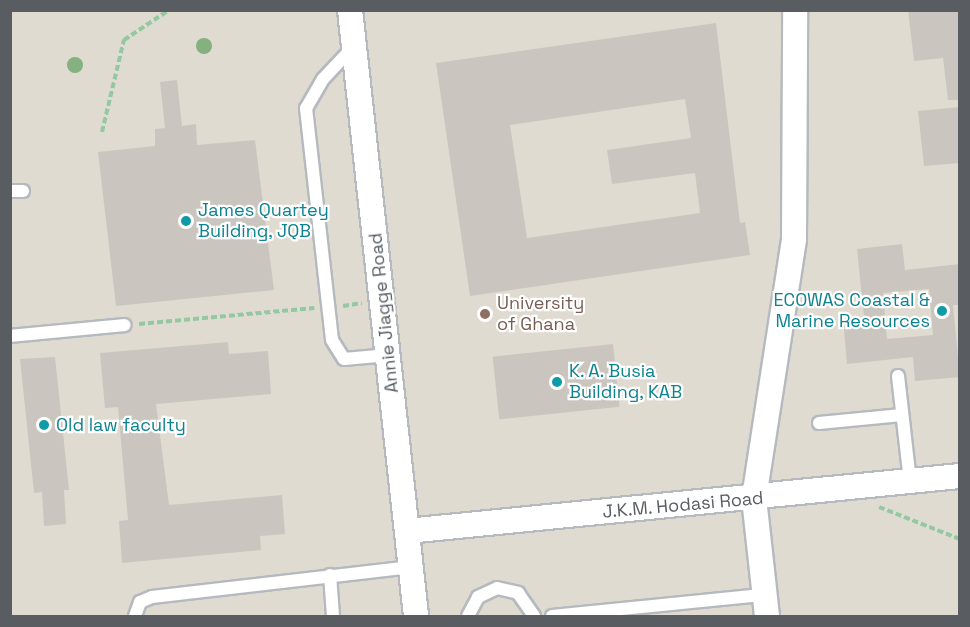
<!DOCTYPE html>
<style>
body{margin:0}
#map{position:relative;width:970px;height:627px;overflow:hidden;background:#edeae0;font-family:"Space Grotesk",sans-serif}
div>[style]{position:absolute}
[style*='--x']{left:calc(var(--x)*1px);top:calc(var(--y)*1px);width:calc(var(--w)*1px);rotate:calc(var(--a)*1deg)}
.education>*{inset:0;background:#dfdbd1;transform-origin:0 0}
.building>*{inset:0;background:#cac6bf;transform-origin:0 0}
.path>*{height:4px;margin-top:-2px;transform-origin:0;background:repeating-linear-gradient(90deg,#93c8a0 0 6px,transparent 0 9px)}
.roads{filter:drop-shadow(2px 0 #b6b9be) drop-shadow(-2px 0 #b6b9be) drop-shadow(0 2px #b6b9be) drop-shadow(0 -2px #b6b9be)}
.lane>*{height:12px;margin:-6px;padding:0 6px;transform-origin:6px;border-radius:6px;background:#fff}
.street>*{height:24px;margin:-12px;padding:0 12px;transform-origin:12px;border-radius:12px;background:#fff}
.trees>*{width:16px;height:16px;margin:-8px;border-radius:50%;background:#84b17f}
.dots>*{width:16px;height:16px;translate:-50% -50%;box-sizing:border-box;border:3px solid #fff;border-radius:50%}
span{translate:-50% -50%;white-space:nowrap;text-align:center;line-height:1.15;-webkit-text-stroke:4.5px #fff;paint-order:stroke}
.culture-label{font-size:18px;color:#0d838f}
.left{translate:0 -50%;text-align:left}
.right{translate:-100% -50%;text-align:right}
.education-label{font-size:18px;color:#785e54}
.street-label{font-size:18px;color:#595d62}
.frame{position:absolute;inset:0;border:12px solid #595d62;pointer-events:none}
</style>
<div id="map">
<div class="education">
<i style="left:11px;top:11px;width:948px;height:605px"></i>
</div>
<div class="building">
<i style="clip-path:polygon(908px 10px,960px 10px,960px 100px,948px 100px,943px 58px,914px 61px)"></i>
<i style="clip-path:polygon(evenodd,716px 23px,740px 223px,745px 222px,750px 255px,470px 296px,436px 63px,716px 23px,685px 99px,691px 138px,607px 150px,612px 184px,695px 173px,700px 213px,527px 238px,510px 125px,685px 99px)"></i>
<i style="clip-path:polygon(177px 80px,182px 126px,196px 124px,197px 145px,255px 140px,274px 290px,116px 306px,98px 152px,155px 146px,155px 129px,165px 128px,160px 82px)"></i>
<i style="clip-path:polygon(960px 107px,960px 163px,924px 166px,918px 111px)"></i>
<i style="clip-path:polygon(evenodd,902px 244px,905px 270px,960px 264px,960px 305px,953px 305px,960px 377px,915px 381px,913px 357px,847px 364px,843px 319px,864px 317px,857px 249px,902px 244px,929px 289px,933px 335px,887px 339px,883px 293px,929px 289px)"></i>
<i style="clip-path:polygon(228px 342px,229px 354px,268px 351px,271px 394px,156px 404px,169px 505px,282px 495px,285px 534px,260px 536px,261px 550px,122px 563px,119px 521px,128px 520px,118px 407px,105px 408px,100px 353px)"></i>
<i style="left:613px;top:344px;width:63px;height:121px;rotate:84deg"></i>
<i style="clip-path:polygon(55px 357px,69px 490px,64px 490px,66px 524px,44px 526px,42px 492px,34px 493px,20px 359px)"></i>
</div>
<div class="path">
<i style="--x:102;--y:132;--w:95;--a:-76.6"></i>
<i style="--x:124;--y:40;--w:54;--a:-33.7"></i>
<i style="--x:343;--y:306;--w:19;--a:-9"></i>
<i style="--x:139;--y:324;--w:176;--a:-5.2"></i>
<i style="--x:879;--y:507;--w:87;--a:21.6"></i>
</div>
<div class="roads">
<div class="lane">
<i style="--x:354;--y:46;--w:45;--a:133.2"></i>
<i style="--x:323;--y:79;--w:34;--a:120"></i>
<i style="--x:306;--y:108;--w:233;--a:83.6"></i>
<i style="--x:332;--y:340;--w:22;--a:58"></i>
<i style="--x:344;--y:359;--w:45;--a:-5.1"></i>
<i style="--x:10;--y:191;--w:13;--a:0"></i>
<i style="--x:10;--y:336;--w:115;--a:-5.5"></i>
<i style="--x:898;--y:376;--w:107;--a:83.5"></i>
<i style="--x:819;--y:423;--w:83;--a:-5.5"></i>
<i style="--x:330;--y:575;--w:41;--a:85.8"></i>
<i style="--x:135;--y:616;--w:15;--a:-70"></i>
<i style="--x:140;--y:602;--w:13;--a:-23"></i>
<i style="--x:152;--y:597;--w:261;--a:-6.6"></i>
<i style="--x:468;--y:616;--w:21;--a:-62"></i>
<i style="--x:478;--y:597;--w:21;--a:-25"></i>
<i style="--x:497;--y:588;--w:22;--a:13"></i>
<i style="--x:518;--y:593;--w:28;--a:55"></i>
<i style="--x:552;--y:616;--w:213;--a:-5.7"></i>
</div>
<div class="street">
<i style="--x:350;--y:10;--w:610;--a:83.78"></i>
<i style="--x:407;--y:531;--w:556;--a:-5.68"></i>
<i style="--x:767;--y:616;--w:119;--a:-96.3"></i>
<i style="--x:754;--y:498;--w:262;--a:-81.2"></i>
<i style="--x:794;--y:239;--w:229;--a:-89.7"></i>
</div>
</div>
<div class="trees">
<i style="left:204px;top:46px"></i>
<i style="left:75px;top:65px"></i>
</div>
<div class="dots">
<i style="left:186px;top:221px;background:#0f9aa8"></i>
<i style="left:942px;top:311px;background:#0f9aa8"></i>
<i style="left:485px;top:314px;background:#8d6e63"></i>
<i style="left:557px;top:382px;background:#0f9aa8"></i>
<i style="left:44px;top:425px;background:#0f9aa8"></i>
</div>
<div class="culture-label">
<span class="left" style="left:198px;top:221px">James Quartey<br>Building, JQB</span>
<span class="right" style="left:930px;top:311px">ECOWAS Coastal &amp;<br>Marine Resources</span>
<span class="left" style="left:569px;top:382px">K. A. Busia<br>Building, KAB</span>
<span class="left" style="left:56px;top:425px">Old law faculty</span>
</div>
<div class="education-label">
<span class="left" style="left:497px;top:314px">University<br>of Ghana</span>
</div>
<div class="street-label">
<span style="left:384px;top:313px;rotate:-96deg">Annie Jiagge Road</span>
<span style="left:683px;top:505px;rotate:-5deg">J.K.M. Hodasi Road</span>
</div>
<div class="frame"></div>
</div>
